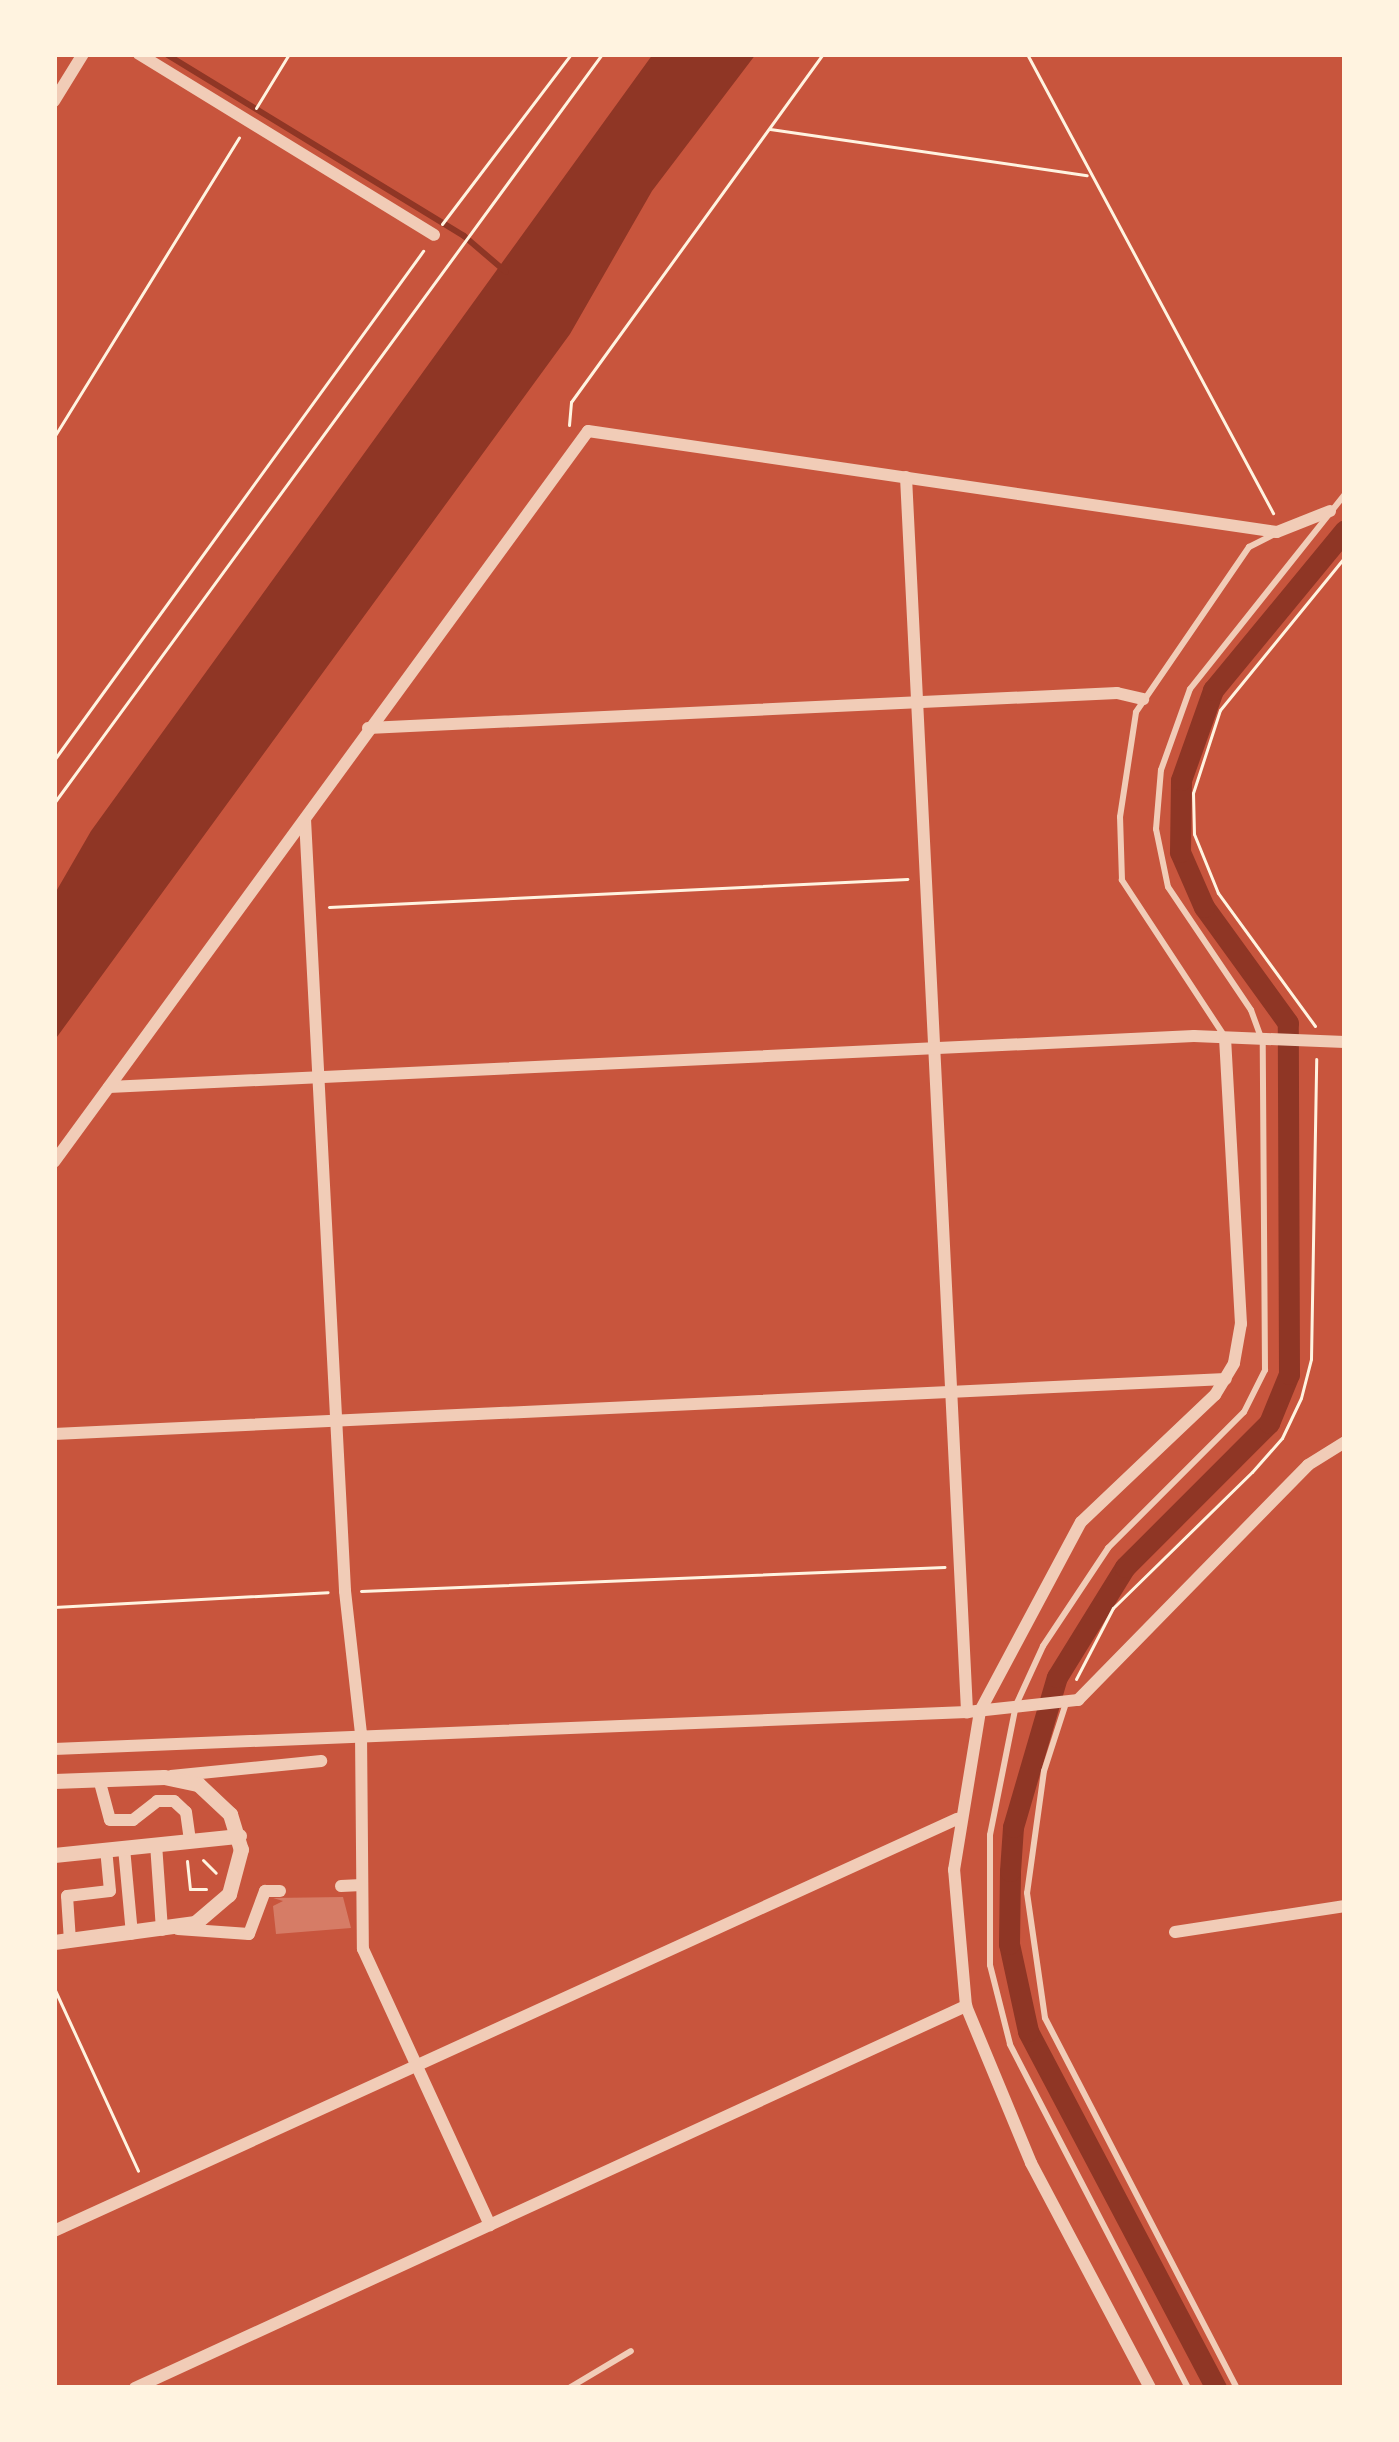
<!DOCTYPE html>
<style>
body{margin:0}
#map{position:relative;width:1399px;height:2442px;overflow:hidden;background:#c8553d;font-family:Spectral,serif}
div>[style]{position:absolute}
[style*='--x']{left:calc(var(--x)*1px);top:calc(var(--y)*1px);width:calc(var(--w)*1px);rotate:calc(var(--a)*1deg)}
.water>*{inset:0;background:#8f3625}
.stream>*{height:6px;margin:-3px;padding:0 3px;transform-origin:3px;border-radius:3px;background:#8f3625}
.canal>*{height:21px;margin:-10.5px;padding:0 10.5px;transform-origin:10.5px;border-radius:10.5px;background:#8f3625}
.building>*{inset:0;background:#d67c66}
.path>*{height:3px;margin:-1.5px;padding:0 1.5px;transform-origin:1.5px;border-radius:1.5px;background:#fff3e0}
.service>*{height:6px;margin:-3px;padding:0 3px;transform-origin:3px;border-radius:3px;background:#f1ccb7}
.minor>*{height:12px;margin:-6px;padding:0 6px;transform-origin:6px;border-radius:6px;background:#f1ccb7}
.tertiary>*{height:15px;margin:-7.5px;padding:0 7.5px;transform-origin:7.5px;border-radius:7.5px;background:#f1ccb7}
span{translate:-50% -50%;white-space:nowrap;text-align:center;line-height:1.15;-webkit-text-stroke:9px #fff3e0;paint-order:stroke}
.frame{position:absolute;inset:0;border:57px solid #fff3e0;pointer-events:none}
</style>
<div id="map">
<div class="water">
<i style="clip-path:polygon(653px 54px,756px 54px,652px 191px,570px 334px,54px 1041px,54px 895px,91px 831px)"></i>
</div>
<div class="stream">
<i style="--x:166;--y:54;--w:349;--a:31.4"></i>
<i style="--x:464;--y:236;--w:55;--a:40.6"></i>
</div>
<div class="canal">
<i style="--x:1216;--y:2388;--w:403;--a:-117.8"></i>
<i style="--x:1028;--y:2031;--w:89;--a:-102.3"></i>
<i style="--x:1009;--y:1944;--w:73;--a:-89.2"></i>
<i style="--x:1010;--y:1871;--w:44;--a:-86.1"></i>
<i style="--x:1013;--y:1827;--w:156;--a:-73.7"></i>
<i style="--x:1057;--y:1677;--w:129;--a:-58.3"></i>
<i style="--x:1125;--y:1567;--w:204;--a:-45"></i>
<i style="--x:1269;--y:1423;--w:53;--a:-67.8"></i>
<i style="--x:1289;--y:1374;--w:351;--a:-90.2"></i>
<i style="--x:1288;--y:1023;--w:143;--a:-125.9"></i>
<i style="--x:1204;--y:907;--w:60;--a:-113.6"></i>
<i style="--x:1180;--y:852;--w:72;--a:-89.2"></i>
<i style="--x:1181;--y:780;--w:96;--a:-70.4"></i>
<i style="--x:1213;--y:690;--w:207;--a:-50.5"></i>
</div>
<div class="building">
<i style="clip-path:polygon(343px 1897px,351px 1928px,276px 1934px,273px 1906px,283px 1901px,273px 1898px)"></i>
</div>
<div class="path">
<i style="--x:1027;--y:54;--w:521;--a:61.81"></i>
<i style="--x:256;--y:108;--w:63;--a:-58.6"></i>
<i style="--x:770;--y:129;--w:320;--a:8.3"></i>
<i style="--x:442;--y:224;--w:213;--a:-52.8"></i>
<i style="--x:569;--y:425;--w:23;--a:-85"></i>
<i style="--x:571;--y:402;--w:430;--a:-54.1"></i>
<i style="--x:54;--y:437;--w:352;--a:-58.3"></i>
<i style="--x:54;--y:760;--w:629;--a:-54.06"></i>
<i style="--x:54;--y:803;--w:928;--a:-53.81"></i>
<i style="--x:329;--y:907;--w:579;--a:-2.77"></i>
<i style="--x:1315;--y:1026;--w:165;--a:-126.1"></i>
<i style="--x:1218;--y:893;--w:64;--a:-112.1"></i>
<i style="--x:1194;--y:834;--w:41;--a:-91.4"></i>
<i style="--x:1193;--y:793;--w:87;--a:-72"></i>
<i style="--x:1220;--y:710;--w:198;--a:-50.8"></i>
<i style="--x:361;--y:1591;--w:584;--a:-2.35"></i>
<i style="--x:54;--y:1607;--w:274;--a:-3.1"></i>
<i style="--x:1076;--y:1679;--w:80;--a:-62.5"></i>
<i style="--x:1113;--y:1608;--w:194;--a:-44.4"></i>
<i style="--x:1252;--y:1472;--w:45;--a:-48.6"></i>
<i style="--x:1282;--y:1438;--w:44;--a:-64.6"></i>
<i style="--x:1301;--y:1398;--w:40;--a:-75.6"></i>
<i style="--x:1311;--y:1359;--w:300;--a:-89"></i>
<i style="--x:203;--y:1860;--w:18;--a:45"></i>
<i style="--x:187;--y:1861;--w:28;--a:84"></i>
<i style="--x:190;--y:1889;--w:16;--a:0"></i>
<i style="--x:54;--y:1988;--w:201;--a:65.3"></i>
</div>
<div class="service">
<i style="--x:1225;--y:1037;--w:188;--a:-123.3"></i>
<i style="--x:1122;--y:880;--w:63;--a:-91.8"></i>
<i style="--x:1120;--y:817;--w:106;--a:-81.3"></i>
<i style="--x:1136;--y:712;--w:200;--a:-55.6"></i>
<i style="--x:1249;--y:547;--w:28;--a:-27"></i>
<i style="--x:1066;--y:1703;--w:71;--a:107.9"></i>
<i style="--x:1044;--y:1771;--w:123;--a:97.9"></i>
<i style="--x:1027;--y:1893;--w:126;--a:81.8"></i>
<i style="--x:1045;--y:2018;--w:417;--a:62.6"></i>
<i style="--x:569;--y:2388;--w:72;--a:-30.8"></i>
<i style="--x:1188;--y:2388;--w:387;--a:-117.4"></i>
<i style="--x:1010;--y:2044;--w:81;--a:-104.2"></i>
<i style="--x:990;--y:1965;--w:130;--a:-90"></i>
<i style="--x:990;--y:1835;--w:133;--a:-78.7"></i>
<i style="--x:1016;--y:1705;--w:65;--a:-65.4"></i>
<i style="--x:1043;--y:1646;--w:118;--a:-56.4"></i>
<i style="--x:1108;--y:1548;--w:192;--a:-45"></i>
<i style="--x:1244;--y:1412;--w:47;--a:-63.4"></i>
<i style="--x:1265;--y:1370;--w:327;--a:-90.4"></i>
<i style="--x:1263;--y:1043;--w:35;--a:-110"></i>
<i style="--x:1251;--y:1010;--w:148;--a:-124"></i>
<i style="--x:1168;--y:887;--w:59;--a:-101.7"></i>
<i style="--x:1156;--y:829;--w:59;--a:-85.2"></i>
<i style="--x:1161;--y:770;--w:86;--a:-70.3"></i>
<i style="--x:1190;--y:689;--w:249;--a:-51.5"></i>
</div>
<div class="minor">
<i style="--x:139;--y:54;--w:346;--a:31.5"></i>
<i style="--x:54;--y:101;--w:55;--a:-58.3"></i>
<i style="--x:906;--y:477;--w:1237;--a:87.17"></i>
<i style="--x:368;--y:728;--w:750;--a:-2.68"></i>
<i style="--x:1117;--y:693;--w:27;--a:13"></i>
<i style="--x:305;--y:819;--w:773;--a:87.03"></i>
<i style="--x:345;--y:1591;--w:143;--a:83.6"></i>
<i style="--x:361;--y:1733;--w:216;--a:89.5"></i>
<i style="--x:363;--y:1949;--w:304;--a:65.3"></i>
<i style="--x:109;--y:1087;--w:1086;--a:-2.69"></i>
<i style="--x:1194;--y:1036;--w:151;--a:2.3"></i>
<i style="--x:54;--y:1162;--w:905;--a:-53.85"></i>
<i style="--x:588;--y:431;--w:696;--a:8.34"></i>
<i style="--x:1277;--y:532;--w:57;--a:-21.6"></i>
<i style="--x:54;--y:1434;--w:1173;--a:-2.69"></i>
<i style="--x:54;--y:1749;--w:914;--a:-2.32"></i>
<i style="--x:967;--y:1712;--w:112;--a:-6.2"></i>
<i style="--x:1078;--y:1700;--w:329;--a:-45.6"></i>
<i style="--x:1308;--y:1465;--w:44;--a:-31.9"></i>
<i style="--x:171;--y:1776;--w:151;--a:-5.7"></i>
<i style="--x:99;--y:1779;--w:42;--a:75"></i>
<i style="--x:110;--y:1820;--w:23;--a:0"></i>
<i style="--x:133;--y:1820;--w:31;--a:-38"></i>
<i style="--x:157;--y:1801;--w:17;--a:0"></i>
<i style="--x:174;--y:1801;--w:16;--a:43"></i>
<i style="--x:186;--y:1812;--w:28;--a:82"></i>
<i style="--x:156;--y:1844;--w:86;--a:86"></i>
<i style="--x:124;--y:1848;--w:86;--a:84.7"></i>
<i style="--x:341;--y:1886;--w:21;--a:-3"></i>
<i style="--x:178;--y:1929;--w:71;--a:4"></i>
<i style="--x:249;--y:1934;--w:46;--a:-69.6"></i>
<i style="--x:265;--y:1891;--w:15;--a:0"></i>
<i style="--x:1175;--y:1932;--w:172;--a:-8.7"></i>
<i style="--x:70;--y:1941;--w:45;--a:-93.8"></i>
<i style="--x:67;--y:1896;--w:43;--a:-6.6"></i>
<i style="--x:110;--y:1891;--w:42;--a:-95.4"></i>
<i style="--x:966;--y:2006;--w:170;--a:67.5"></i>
<i style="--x:1031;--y:2163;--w:255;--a:62.1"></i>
<i style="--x:54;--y:2231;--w:993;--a:-24.53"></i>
<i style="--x:135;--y:2388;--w:915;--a:-24.69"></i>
<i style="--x:966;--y:2006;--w:137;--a:-95"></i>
<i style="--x:954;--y:1870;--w:161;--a:-80.7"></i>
<i style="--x:980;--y:1711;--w:214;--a:-61.9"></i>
<i style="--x:1081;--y:1522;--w:185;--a:-43.5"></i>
<i style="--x:1215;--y:1395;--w:37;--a:-59"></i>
<i style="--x:1234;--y:1363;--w:40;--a:-80"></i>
<i style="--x:1241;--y:1324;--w:286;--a:-93.2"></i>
</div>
<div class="tertiary">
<i style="--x:54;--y:1781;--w:110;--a:-2.1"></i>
<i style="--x:164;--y:1777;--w:35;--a:12"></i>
<i style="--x:198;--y:1784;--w:44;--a:43.2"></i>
<i style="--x:230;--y:1814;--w:37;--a:73"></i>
<i style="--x:241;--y:1849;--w:47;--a:104.9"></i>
<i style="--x:229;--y:1894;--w:45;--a:139.5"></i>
<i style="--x:195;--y:1923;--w:142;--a:172.3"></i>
<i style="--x:54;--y:1855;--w:186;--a:-5.9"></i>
</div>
<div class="frame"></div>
</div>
